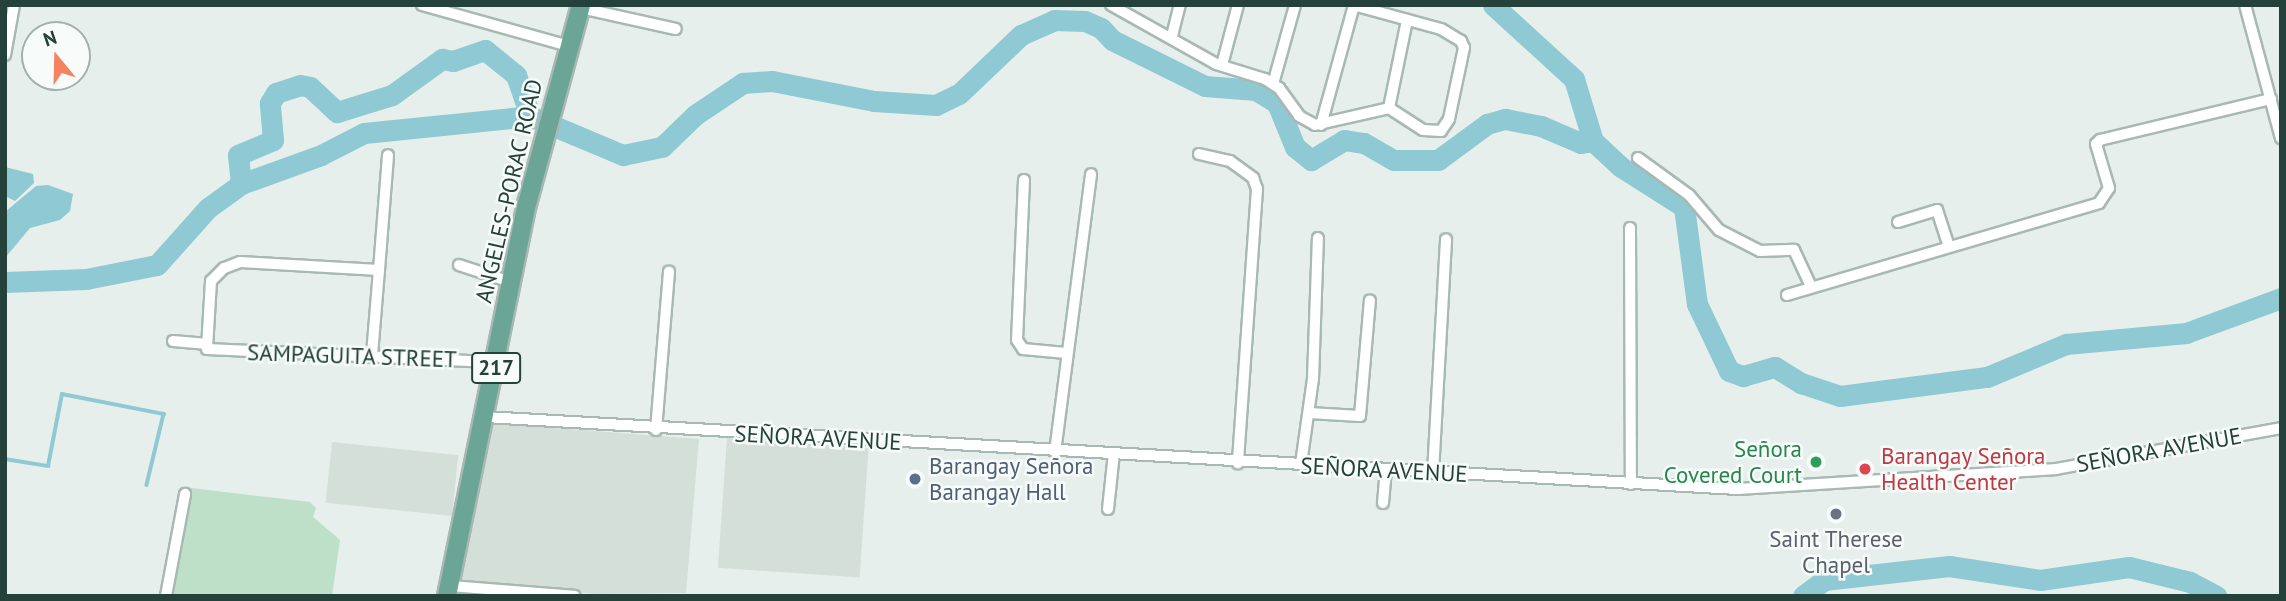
<!DOCTYPE html>
<meta charset="utf-8">
<style>
body{margin:0}
#map{position:relative;width:2286px;height:601px;overflow:hidden;background:#e6efeb;font-family:"PT Sans",sans-serif}
div>[style]{position:absolute}
[style*='--x']{left:calc(var(--x)*1px);top:calc(var(--y)*1px);width:calc(var(--w)*1px);rotate:calc(var(--a)*1deg)}
.built>*{inset:0;background:#d4dfda;transform-origin:0 0}
.green>*{inset:0;background:#bfe0c8}
.water>*{inset:0;background:#8ec9d4}
.stream>*{height:3.5px;margin:-1.75px;padding:0 1.75px;transform-origin:1.75px;border-radius:1.75px;background:#8ec9d4}
.river>*{height:21px;margin:-10.5px;padding:0 10.5px;transform-origin:10.5px;border-radius:10.5px;background:#8ec9d4}
.roads{filter:drop-shadow(2px 0 #a8b8b2) drop-shadow(-2px 0 #a8b8b2) drop-shadow(0 2px #a8b8b2) drop-shadow(0 -2px #a8b8b2)}
.minor>*{height:10px;margin:-5px;padding:0 5px;transform-origin:5px;border-radius:5px;background:#fff}
.primary>*{height:18px;margin:-9px;padding:0 9px;transform-origin:9px;border-radius:9px;background:#6aa596}
.dots>*{width:19px;height:19px;translate:-50% -50%;box-sizing:border-box;border:4px solid #f7fbf9;border-radius:50%}
span{translate:-50% -50%;white-space:nowrap;text-align:center;line-height:1.15;-webkit-text-stroke:5px #f7fbf9;paint-order:stroke}
.shield-label span{padding:2px 5px;background:#f7fbf9;border:2px solid;border-radius:5px;-webkit-text-stroke-width:0}
.shield-label{font-size:21px;color:#24423a;font-weight:700}
.street-label{font-size:23px;color:#24423a}
.leisure-label{font-size:23px;color:#27864d}
.right{translate:-100% -50%;text-align:right}
.health-label{font-size:23px;color:#be3a42}
.left{translate:0 -50%;text-align:left}
.service-label{font-size:23px;color:#4e5e75}
.worship-label{font-size:23px;color:#5b616d}
.frame{position:absolute;inset:0;border:7px solid #24423a;pointer-events:none}
.north{position:absolute;left:21px;top:21px;width:70px;height:70px;box-sizing:border-box;background:#f7fbf9;border:2px solid #a3b1ad;border-radius:50%;rotate:341deg;font-size:19px;font-weight:700;line-height:28px;text-align:center;color:#24423a}
.north::after{content:'';display:block;margin:auto;width:24px;height:32px;background:#f4845f;clip-path:polygon(50% 0,100% 100%,50% 72%,0 100%)}
</style>
<div id="map">
<div class="built">
<i style="clip-path:polygon(490px 423px,699px 439px,686px 593px,596px 594px,457px 581px)"></i>
<i style="left:727px;top:438px;width:142px;height:130px;rotate:4deg"></i>
<i style="left:332px;top:442px;width:127px;height:61px;rotate:6deg"></i>
</div>
<div class="green">
<i style="clip-path:polygon(191px 488px,310px 502px,316px 508px,313px 517px,340px 540px,332px 596px,172px 596px)"></i>
</div>
<div class="water">
<i style="clip-path:polygon(5px 167px,33px 174px,34px 183px,15px 201px,7px 197px)"></i>
<i style="clip-path:polygon(48px 185px,73px 194px,70px 211px,60px 220px,30px 228px,5px 258px,5px 212px,36px 186px)"></i>
</div>
<div class="stream">
<i style="--x:5;--y:459;--w:44;--a:9.2"></i>
<i style="--x:48;--y:466;--w:73;--a:-79"></i>
<i style="--x:62;--y:394;--w:104;--a:11.1"></i>
<i style="--x:164;--y:414;--w:73;--a:103.5"></i>
</div>
<div class="river">
<i style="--x:1493;--y:5;--w:110;--a:42.4"></i>
<i style="--x:1574;--y:79;--w:65;--a:73"></i>
<i style="--x:241;--y:184;--w:85;--a:-19.9"></i>
<i style="--x:321;--y:155;--w:48;--a:-27.1"></i>
<i style="--x:364;--y:133;--w:167;--a:-5.8"></i>
<i style="--x:5;--y:282;--w:81;--a:-2.1"></i>
<i style="--x:86;--y:279;--w:72;--a:-11.2"></i>
<i style="--x:157;--y:265;--w:76;--a:-48.2"></i>
<i style="--x:208;--y:208;--w:41;--a:-36"></i>
<i style="--x:241;--y:184;--w:29;--a:-96"></i>
<i style="--x:238;--y:155;--w:38;--a:-23"></i>
<i style="--x:273;--y:140;--w:37;--a:-95"></i>
<i style="--x:270;--y:103;--w:12;--a:-59"></i>
<i style="--x:276;--y:93;--w:25;--a:-18"></i>
<i style="--x:300;--y:85;--w:10;--a:11"></i>
<i style="--x:310;--y:87;--w:37;--a:43"></i>
<i style="--x:337;--y:112;--w:58;--a:-17.2"></i>
<i style="--x:392;--y:95;--w:62;--a:-35.8"></i>
<i style="--x:442;--y:59;--w:11;--a:10"></i>
<i style="--x:453;--y:61;--w:34;--a:-19"></i>
<i style="--x:485;--y:50;--w:40;--a:39"></i>
<i style="--x:516;--y:75;--w:43;--a:71.1"></i>
<i style="--x:530;--y:116;--w:101;--a:22.8"></i>
<i style="--x:623;--y:155;--w:40;--a:-12"></i>
<i style="--x:662;--y:147;--w:46;--a:-44.1"></i>
<i style="--x:695;--y:115;--w:58;--a:-33.7"></i>
<i style="--x:743;--y:83;--w:29;--a:-4"></i>
<i style="--x:772;--y:81;--w:104;--a:11.1"></i>
<i style="--x:874;--y:101;--w:62;--a:3.7"></i>
<i style="--x:936;--y:105;--w:25;--a:-26"></i>
<i style="--x:959;--y:94;--w:86;--a:-43.6"></i>
<i style="--x:1021;--y:35;--w:36;--a:-24"></i>
<i style="--x:1054;--y:20;--w:31;--a:2"></i>
<i style="--x:1085;--y:21;--w:17;--a:24"></i>
<i style="--x:1101;--y:28;--w:16;--a:47"></i>
<i style="--x:1112;--y:40;--w:104;--a:26.3"></i>
<i style="--x:1205;--y:86;--w:51;--a:4.5"></i>
<i style="--x:1256;--y:90;--w:25;--a:32"></i>
<i style="--x:1277;--y:103;--w:48;--a:67.8"></i>
<i style="--x:1295;--y:147;--w:21;--a:39"></i>
<i style="--x:1311;--y:160;--w:39;--a:-31"></i>
<i style="--x:1344;--y:140;--w:20;--a:9"></i>
<i style="--x:1364;--y:143;--w:34;--a:30"></i>
<i style="--x:1394;--y:160;--w:44;--a:0"></i>
<i style="--x:1438;--y:160;--w:61;--a:-36.3"></i>
<i style="--x:1487;--y:124;--w:19;--a:-16"></i>
<i style="--x:1505;--y:119;--w:37;--a:11"></i>
<i style="--x:1541;--y:126;--w:43;--a:23"></i>
<i style="--x:1581;--y:143;--w:12;--a:-9"></i>
<i style="--x:1593;--y:141;--w:38;--a:43"></i>
<i style="--x:1621;--y:167;--w:75;--a:32.4"></i>
<i style="--x:1684;--y:207;--w:98;--a:82.4"></i>
<i style="--x:1697;--y:304;--w:74;--a:64.5"></i>
<i style="--x:1729;--y:371;--w:15;--a:20"></i>
<i style="--x:1743;--y:376;--w:33;--a:-16"></i>
<i style="--x:1775;--y:367;--w:31;--a:32"></i>
<i style="--x:1801;--y:383;--w:41;--a:18.4"></i>
<i style="--x:1840;--y:396;--w:148;--a:-7.4"></i>
<i style="--x:1987;--y:377;--w:86;--a:-22.7"></i>
<i style="--x:2066;--y:344;--w:121;--a:-5.2"></i>
<i style="--x:2186;--y:333;--w:101;--a:-20.2"></i>
<i style="--x:1803;--y:596;--w:26;--a:-37"></i>
<i style="--x:1824;--y:580;--w:126;--a:-6.4"></i>
<i style="--x:1949;--y:566;--w:92;--a:8.7"></i>
<i style="--x:2040;--y:580;--w:90;--a:-8.3"></i>
<i style="--x:2129;--y:567;--w:63;--a:13.8"></i>
<i style="--x:2190;--y:582;--w:30;--a:28"></i>
</div>
<div class="roads">
<div class="minor">
<i style="--x:422;--y:5;--w:153;--a:15.6"></i>
<i style="--x:1111;--y:5;--w:120;--a:29.3"></i>
<i style="--x:1216;--y:64;--w:51;--a:17"></i>
<i style="--x:1265;--y:79;--w:17;--a:33"></i>
<i style="--x:1279;--y:88;--w:34;--a:54"></i>
<i style="--x:1299;--y:116;--w:18;--a:29"></i>
<i style="--x:1315;--y:125;--w:76;--a:-12.9"></i>
<i style="--x:1389;--y:108;--w:40;--a:32.9"></i>
<i style="--x:1423;--y:130;--w:18;--a:3"></i>
<i style="--x:1441;--y:131;--w:14;--a:-56"></i>
<i style="--x:1449;--y:119;--w:73;--a:-78.1"></i>
<i style="--x:1464;--y:48;--w:8;--a:-113"></i>
<i style="--x:1461;--y:41;--w:23;--a:-149"></i>
<i style="--x:1441;--y:29;--w:91;--a:-164.7"></i>
<i style="--x:2245;--y:5;--w:138;--a:74.9"></i>
<i style="--x:581;--y:8;--w:97;--a:12.5"></i>
<i style="--x:1172;--y:36;--w:32;--a:-76"></i>
<i style="--x:5;--y:55;--w:51;--a:-79.8"></i>
<i style="--x:1222;--y:65;--w:62;--a:-75.1"></i>
<i style="--x:1273;--y:84;--w:82;--a:-74.4"></i>
<i style="--x:1389;--y:108;--w:90;--a:-78.4"></i>
<i style="--x:1321;--y:125;--w:124;--a:-74.6"></i>
<i style="--x:1199;--y:154;--w:32;--a:13"></i>
<i style="--x:1230;--y:161;--w:29;--a:36"></i>
<i style="--x:1253;--y:178;--w:12;--a:70"></i>
<i style="--x:1257;--y:189;--w:275;--a:94"></i>
<i style="--x:1638;--y:158;--w:63;--a:36"></i>
<i style="--x:1689;--y:195;--w:46;--a:49.4"></i>
<i style="--x:1719;--y:230;--w:46;--a:27.1"></i>
<i style="--x:1760;--y:251;--w:34;--a:-2"></i>
<i style="--x:1794;--y:250;--w:40;--a:65"></i>
<i style="--x:1024;--y:180;--w:160;--a:92.5"></i>
<i style="--x:1017;--y:340;--w:11;--a:56"></i>
<i style="--x:1023;--y:349;--w:43;--a:5.3"></i>
<i style="--x:1898;--y:222;--w:41;--a:-17.1"></i>
<i style="--x:1937;--y:210;--w:38;--a:72"></i>
<i style="--x:1630;--y:228;--w:256;--a:89.8"></i>
<i style="--x:459;--y:265;--w:55;--a:18.1"></i>
<i style="--x:379;--y:270;--w:115;--a:-85.5"></i>
<i style="--x:1787;--y:295;--w:325;--a:-16.4"></i>
<i style="--x:2099;--y:203;--w:18;--a:-56"></i>
<i style="--x:2109;--y:188;--w:46;--a:-106.5"></i>
<i style="--x:2096;--y:144;--w:6;--a:-45"></i>
<i style="--x:2100;--y:140;--w:176;--a:-13.5"></i>
<i style="--x:173;--y:341;--w:32;--a:5"></i>
<i style="--x:372;--y:355;--w:85;--a:-85.3"></i>
<i style="--x:379;--y:270;--w:139;--a:-176.7"></i>
<i style="--x:240;--y:262;--w:17;--a:159"></i>
<i style="--x:224;--y:268;--w:18;--a:135"></i>
<i style="--x:211;--y:281;--w:68;--a:93.4"></i>
<i style="--x:207;--y:349;--w:290;--a:2.6"></i>
<i style="--x:1309;--y:413;--w:51;--a:3.4"></i>
<i style="--x:1360;--y:416;--w:116;--a:-85.1"></i>
<i style="--x:485;--y:417;--w:1256;--a:3.29"></i>
<i style="--x:1739;--y:489;--w:318;--a:-3.6"></i>
<i style="--x:2056;--y:469;--w:229;--a:-10.3"></i>
<i style="--x:656;--y:430;--w:159;--a:-85.3"></i>
<i style="--x:1055;--y:452;--w:280;--a:-82.6"></i>
<i style="--x:1301;--y:464;--w:86;--a:-82"></i>
<i style="--x:1313;--y:379;--w:141;--a:-88"></i>
<i style="--x:1433;--y:473;--w:234;--a:-86.8"></i>
<i style="--x:1383;--y:503;--w:32;--a:-85"></i>
<i style="--x:1108;--y:509;--w:56;--a:-83.9"></i>
<i style="--x:449;--y:586;--w:126;--a:4.5"></i>
<i style="--x:166;--y:596;--w:104;--a:-79.4"></i>
</div>
<div class="primary">
<i style="--x:447;--y:596;--w:400;--a:-78.5"></i>
<i style="--x:527;--y:204;--w:206;--a:-74.8"></i>
</div>
</div>
<div class="dots">
<i style="left:1816px;top:462px;background:#2e9e5b"></i>
<i style="left:1865px;top:469px;background:#e0444e"></i>
<i style="left:915px;top:479px;background:#5c6f8a"></i>
<i style="left:1836px;top:514px;background:#6b7280"></i>
</div>
<div class="shield-label">
<span style="left:496px;top:368px">217</span>
</div>
<div class="street-label">
<span style="left:509px;top:191px;rotate:-77deg">ANGELES-PORAC ROAD</span>
<span style="left:352px;top:356px;rotate:2deg">SAMPAGUITA STREET</span>
<span style="left:818px;top:438px;rotate:3deg">SEÑORA AVENUE</span>
<span style="left:2159px;top:450px;rotate:-10deg">SEÑORA AVENUE</span>
<span style="left:1384px;top:470px;rotate:3deg">SEÑORA AVENUE</span>
</div>
<div class="leisure-label">
<span class="right" style="left:1802px;top:462px">Señora<br>Covered Court</span>
</div>
<div class="health-label">
<span class="left" style="left:1881px;top:469px">Barangay Señora<br>Health Center</span>
</div>
<div class="service-label">
<span class="left" style="left:929px;top:479px">Barangay Señora<br>Barangay Hall</span>
</div>
<div class="worship-label">
<span style="left:1836px;top:552px">Saint Therese<br>Chapel</span>
</div>
<div class="frame"></div>
<div class="north">N</div>
</div>
